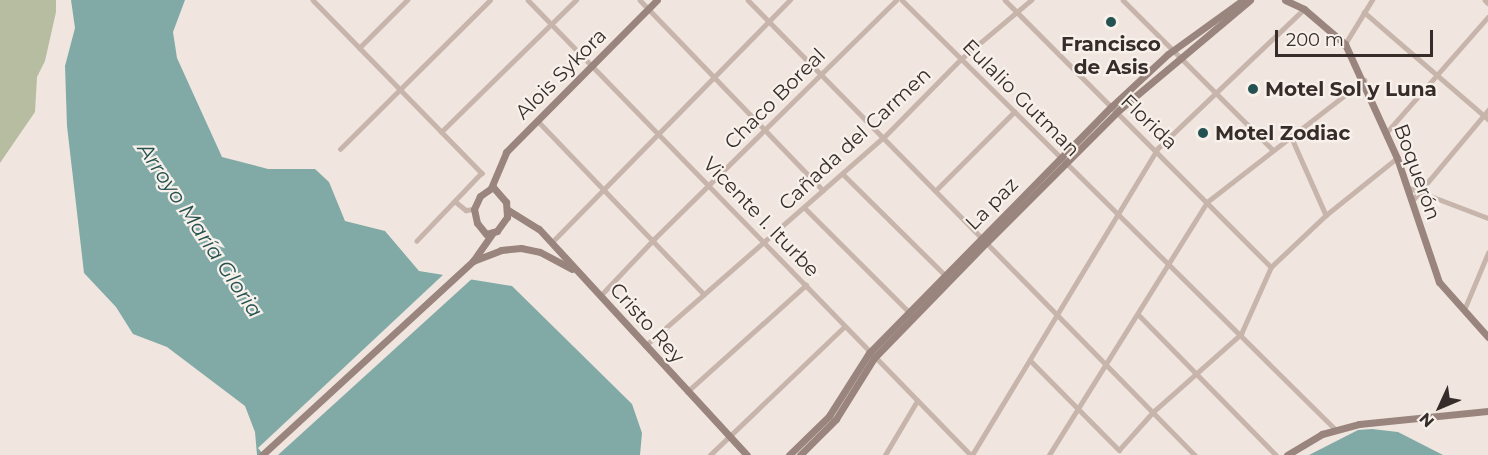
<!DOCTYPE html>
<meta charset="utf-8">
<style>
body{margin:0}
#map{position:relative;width:1488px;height:455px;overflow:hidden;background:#f0e6df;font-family:Montserrat,sans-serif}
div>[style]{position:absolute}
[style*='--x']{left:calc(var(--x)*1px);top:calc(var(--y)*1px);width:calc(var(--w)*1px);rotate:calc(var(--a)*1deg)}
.green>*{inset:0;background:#b7bda1}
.water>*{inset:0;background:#81aaa7}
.pier>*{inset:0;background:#f0e6df}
.street>*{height:4.5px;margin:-2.25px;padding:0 2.25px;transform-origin:2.25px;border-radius:2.25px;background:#c7b5ac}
.secondary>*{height:7px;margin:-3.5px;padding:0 3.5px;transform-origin:3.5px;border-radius:3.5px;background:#9a857e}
.dots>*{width:16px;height:16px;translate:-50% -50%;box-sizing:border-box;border:3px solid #f8f1eb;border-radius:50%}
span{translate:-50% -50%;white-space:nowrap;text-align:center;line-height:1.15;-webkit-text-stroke:4.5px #f8f1eb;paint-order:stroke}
.poi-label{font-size:20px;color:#362d2a;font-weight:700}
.left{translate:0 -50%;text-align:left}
.street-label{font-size:20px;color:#362d2a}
.water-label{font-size:21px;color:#245250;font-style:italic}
.north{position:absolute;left:1410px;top:377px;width:60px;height:60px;-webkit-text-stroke:4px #f8f1eb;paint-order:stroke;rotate:226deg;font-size:16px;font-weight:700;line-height:24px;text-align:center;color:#362d2a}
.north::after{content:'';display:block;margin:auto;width:21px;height:27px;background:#362d2a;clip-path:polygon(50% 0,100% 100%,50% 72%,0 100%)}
.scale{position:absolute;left:1275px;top:30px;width:158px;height:27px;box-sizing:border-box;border:3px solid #362d2a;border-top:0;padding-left:8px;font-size:18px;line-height:21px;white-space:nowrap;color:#362d2a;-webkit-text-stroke:4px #f8f1eb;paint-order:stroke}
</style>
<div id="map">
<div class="green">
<i style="clip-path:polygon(0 0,56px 0,56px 12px,45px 61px,37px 77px,35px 112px,0 163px)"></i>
</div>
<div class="water">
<i style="clip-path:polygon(71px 0,185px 0,173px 32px,177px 58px,222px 157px,268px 169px,315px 169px,329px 182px,345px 221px,385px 231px,419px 271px,512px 286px,632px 404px,642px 433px,640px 455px,257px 455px,255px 432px,245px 406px,167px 347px,133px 334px,116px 307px,84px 273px,67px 126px,65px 66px,75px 28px)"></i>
<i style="clip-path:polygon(1372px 429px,1398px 432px,1443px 455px,1309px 455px,1358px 430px)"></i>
</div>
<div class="pier">
<i style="clip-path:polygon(445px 273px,475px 276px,278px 455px,264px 455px,258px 448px)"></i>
</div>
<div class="street">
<i style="--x:313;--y:0;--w:242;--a:45.7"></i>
<i style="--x:482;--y:173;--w:94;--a:133.7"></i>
<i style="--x:528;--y:0;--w:635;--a:45.77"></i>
<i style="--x:640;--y:0;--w:264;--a:46.1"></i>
<i style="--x:748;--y:0;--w:638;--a:45.51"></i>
<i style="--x:902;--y:0;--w:610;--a:44.73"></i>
<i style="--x:1005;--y:0;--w:377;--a:45.1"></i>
<i style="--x:1123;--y:0;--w:211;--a:45"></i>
<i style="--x:1485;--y:0;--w:4;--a:45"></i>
<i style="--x:1364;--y:12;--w:164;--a:40.8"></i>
<i style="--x:1345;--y:44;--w:52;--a:-58.5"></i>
<i style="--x:359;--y:48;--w:68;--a:-45"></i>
<i style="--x:538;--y:121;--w:240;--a:46.2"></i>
<i style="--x:441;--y:132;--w:189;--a:-44.4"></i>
<i style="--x:1386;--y:133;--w:154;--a:-48.7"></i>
<i style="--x:1290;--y:134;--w:89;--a:66"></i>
<i style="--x:340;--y:149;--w:211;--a:-44.8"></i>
<i style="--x:843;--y:174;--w:145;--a:44.7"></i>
<i style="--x:1407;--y:187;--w:87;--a:20.9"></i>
<i style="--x:935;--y:191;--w:112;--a:-45"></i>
<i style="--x:1412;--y:201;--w:119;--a:-50.1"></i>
<i style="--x:456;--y:202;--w:13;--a:39"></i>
<i style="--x:466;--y:210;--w:8;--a:-7"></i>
<i style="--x:804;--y:207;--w:150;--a:45"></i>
<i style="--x:551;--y:243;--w:341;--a:-45.5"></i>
<i style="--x:600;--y:296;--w:79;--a:-46.5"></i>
<i style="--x:654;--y:239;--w:340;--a:-44.6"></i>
<i style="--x:1464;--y:310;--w:62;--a:-67.2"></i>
<i style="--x:1138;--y:314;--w:197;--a:45.6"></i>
<i style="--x:645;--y:346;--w:316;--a:-41.2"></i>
<i style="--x:883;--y:138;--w:111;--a:-45.4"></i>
<i style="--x:961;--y:59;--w:92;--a:-40.1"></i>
<i style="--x:1030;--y:360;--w:127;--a:45.3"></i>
<i style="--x:1119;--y:450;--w:51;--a:-48.2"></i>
<i style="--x:1153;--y:412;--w:118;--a:-41.6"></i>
<i style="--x:1241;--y:334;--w:73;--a:-65.9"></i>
<i style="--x:1271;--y:267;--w:76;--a:-43.4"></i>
<i style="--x:1326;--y:215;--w:91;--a:-38.8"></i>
<i style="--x:687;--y:392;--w:160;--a:-42"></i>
<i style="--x:710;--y:455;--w:185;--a:-43.7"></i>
<i style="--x:885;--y:455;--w:63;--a:-59.3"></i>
<i style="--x:972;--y:455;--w:358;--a:-58.8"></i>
<i style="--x:1157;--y:149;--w:203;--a:-43.6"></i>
<i style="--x:1049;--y:455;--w:298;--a:-58"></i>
<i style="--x:1207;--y:202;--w:199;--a:-37.8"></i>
</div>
<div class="secondary">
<i style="--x:1285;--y:0;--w:21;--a:25"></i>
<i style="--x:1304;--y:9;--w:54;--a:40.5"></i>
<i style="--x:1345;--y:44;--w:125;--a:65.5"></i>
<i style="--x:1397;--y:158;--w:131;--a:71.3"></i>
<i style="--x:1439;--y:282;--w:74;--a:48.3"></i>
<i style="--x:493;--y:187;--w:20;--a:49"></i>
<i style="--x:506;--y:202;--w:15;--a:86"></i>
<i style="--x:507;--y:217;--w:17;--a:126"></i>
<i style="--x:497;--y:231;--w:11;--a:165"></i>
<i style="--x:486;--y:234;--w:14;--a:-129"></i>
<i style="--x:477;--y:223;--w:14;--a:-102"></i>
<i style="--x:474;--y:209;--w:14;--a:-65"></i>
<i style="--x:480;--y:196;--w:16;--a:-35"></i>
<i style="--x:491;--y:188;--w:39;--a:-67"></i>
<i style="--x:506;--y:152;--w:214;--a:-45.2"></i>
<i style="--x:508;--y:210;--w:36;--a:32"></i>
<i style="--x:539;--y:229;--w:307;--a:47.4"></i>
<i style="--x:473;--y:261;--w:30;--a:-21"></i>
<i style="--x:501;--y:250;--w:20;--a:-6"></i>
<i style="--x:521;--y:248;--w:19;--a:12"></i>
<i style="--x:540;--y:252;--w:36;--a:28"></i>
<i style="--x:262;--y:455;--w:287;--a:-42.6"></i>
<i style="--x:473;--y:261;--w:33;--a:-55"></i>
<i style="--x:789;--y:455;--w:56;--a:-44.3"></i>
<i style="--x:829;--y:416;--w:75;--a:-57.6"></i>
<i style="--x:869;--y:353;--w:346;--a:-45.5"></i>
<i style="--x:1112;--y:106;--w:76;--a:-42.9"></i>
<i style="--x:1168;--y:54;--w:92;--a:-35.8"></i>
<i style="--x:800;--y:455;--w:51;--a:-45"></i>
<i style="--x:836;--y:419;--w:72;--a:-58.1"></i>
<i style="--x:874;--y:358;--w:162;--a:-45.8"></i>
<i style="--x:987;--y:242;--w:187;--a:-45"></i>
<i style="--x:1119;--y:110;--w:171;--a:-40"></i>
<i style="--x:1287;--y:455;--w:41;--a:-31"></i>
<i style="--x:1322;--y:434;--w:38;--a:-15"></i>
<i style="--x:1359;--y:424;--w:130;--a:-5.8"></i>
</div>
<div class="dots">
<i style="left:1111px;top:22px;background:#245250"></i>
<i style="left:1253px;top:89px;background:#245250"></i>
<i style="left:1203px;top:133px;background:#245250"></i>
</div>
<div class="poi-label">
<span style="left:1111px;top:56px">Francisco<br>de Asis</span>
<span class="left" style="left:1265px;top:89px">Motel Sol y Luna</span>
<span class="left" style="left:1215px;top:133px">Motel Zodiac</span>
</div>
<div class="street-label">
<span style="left:561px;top:74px;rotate:-45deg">Alois Sykora</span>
<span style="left:1021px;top:98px;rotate:45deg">Eulalio Gutman</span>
<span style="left:775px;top:99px;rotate:-45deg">Chaco Boreal</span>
<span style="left:1149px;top:122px;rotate:44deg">Florida</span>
<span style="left:855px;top:139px;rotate:-43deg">Cañada del Carmen</span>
<span style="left:1417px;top:172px;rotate:70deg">Boquerón</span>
<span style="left:992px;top:204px;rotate:-45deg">La paz</span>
<span style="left:761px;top:217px;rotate:46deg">Vicente I. Iturbe</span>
<span style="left:647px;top:323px;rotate:48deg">Cristo Rey</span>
</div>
<div class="water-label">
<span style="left:200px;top:230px;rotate:56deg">Arroyo María Gloria</span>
</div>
<div class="north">N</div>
<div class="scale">200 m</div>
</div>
